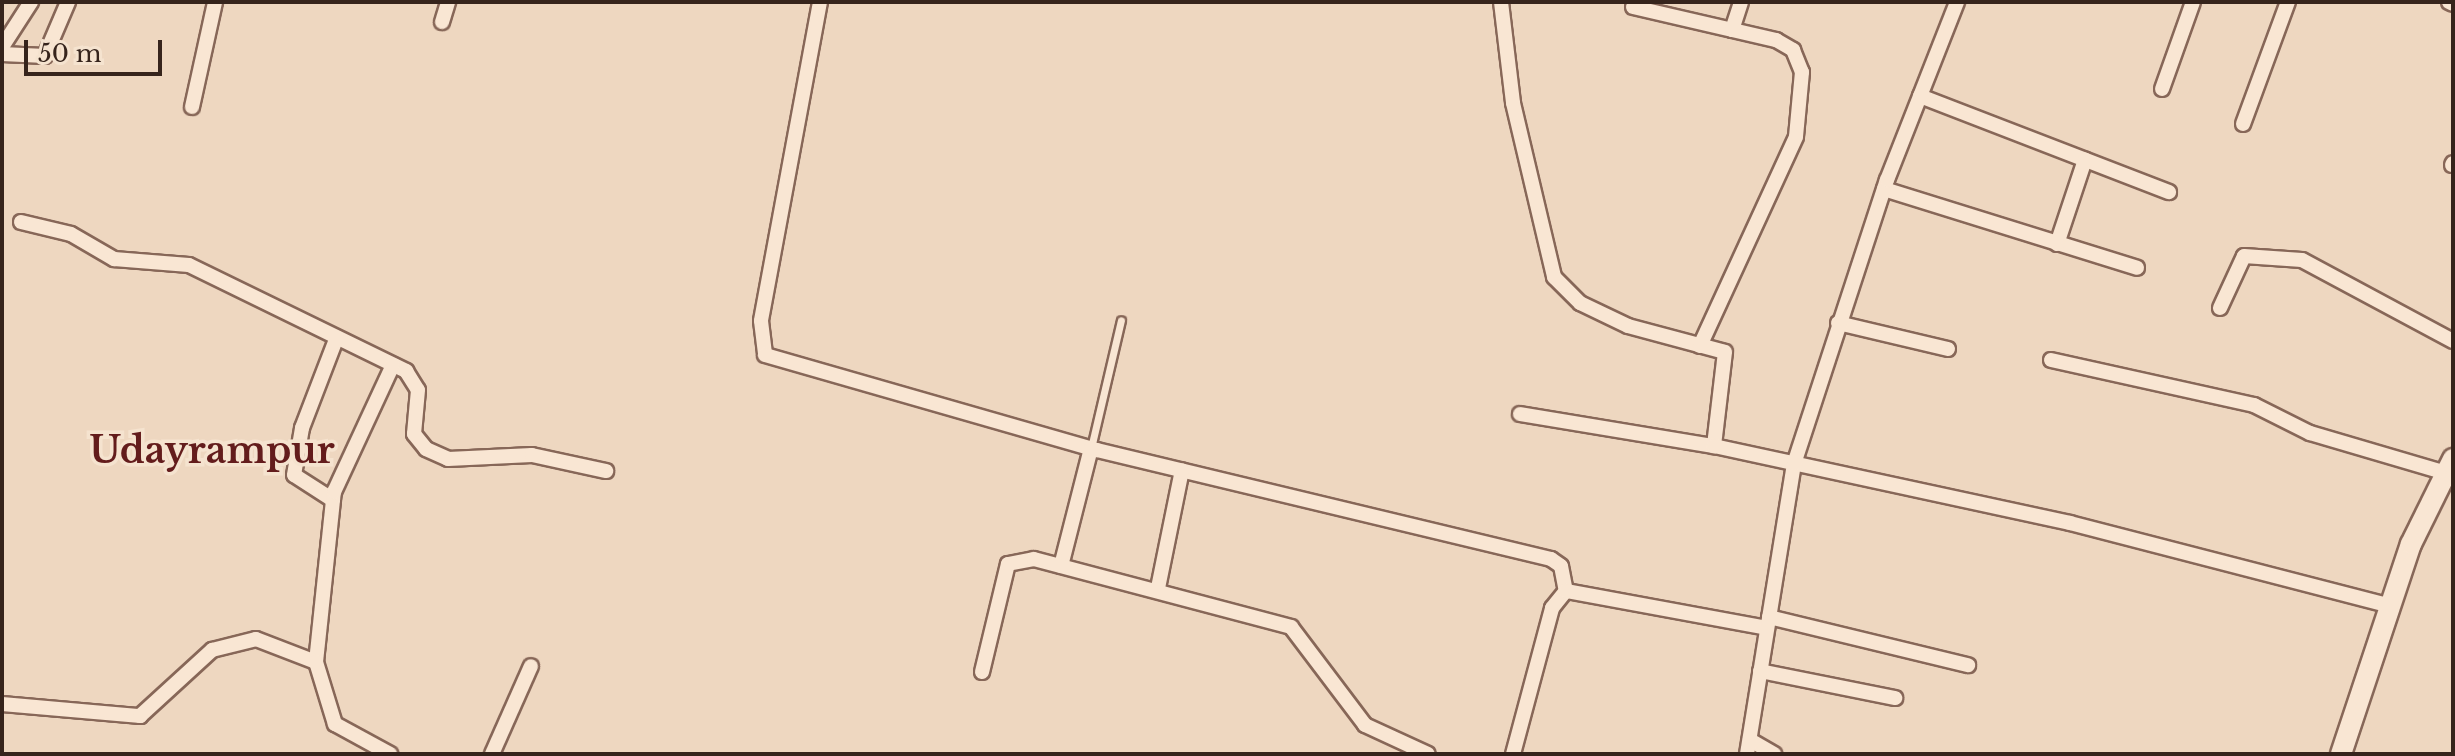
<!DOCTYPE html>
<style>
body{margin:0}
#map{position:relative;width:2455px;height:756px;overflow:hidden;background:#eed7c0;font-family:"Libre Baskerville",serif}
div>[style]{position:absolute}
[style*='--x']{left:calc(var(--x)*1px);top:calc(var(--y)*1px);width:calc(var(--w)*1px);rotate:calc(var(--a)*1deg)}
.roads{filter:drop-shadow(2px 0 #876758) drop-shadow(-2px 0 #876758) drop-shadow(0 2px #876758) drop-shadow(0 -2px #876758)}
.service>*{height:7px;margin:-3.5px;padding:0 3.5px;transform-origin:3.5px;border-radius:3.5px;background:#f9e6d3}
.minor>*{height:14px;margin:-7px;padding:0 7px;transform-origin:7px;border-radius:7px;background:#f9e6d3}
.secondary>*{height:20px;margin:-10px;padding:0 10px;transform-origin:10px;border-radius:10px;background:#f9e6d3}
span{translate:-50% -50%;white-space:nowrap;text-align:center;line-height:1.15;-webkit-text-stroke:7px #f5e3cf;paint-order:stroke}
.district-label{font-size:36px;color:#631c1c;font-weight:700}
.frame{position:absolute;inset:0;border:4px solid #36241c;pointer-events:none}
.scale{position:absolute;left:24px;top:40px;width:138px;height:36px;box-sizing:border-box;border:4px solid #36241c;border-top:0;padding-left:10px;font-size:24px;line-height:28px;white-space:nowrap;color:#36241c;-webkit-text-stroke:6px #f5e3cf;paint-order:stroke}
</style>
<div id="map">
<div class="roads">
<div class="service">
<i style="--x:1091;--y:448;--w:131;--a:-76.8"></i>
</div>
<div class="minor">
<i style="--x:820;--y:2;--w:324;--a:100.5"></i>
<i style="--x:761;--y:321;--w:34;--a:83"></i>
<i style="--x:765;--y:355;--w:345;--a:16"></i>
<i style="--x:1097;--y:450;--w:467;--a:13.5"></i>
<i style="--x:1551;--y:559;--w:12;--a:35"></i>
<i style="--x:1561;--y:566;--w:25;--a:79"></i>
<i style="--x:1501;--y:2;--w:102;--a:83.2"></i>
<i style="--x:1513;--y:103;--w:179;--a:76.7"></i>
<i style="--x:1554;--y:277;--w:37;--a:45"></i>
<i style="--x:1580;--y:303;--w:53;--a:25.6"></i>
<i style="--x:1628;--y:326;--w:100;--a:15"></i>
<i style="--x:1725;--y:352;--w:95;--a:96.7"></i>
<i style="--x:2449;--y:2;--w:4;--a:27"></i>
<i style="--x:1633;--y:7;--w:147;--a:13"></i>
<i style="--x:1776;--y:40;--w:20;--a:30"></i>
<i style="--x:1793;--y:50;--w:24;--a:68"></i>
<i style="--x:1802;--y:72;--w:65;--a:95.3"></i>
<i style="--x:1796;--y:137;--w:230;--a:114.7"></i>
<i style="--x:442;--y:22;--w:21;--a:-73"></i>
<i style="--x:1732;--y:30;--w:29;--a:-72"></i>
<i style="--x:2;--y:47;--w:54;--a:-57.2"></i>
<i style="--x:2;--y:54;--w:43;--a:2.7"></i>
<i style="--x:45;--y:56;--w:59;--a:-66.9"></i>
<i style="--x:2162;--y:89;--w:92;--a:-70.4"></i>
<i style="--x:1920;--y:96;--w:267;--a:21.1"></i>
<i style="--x:192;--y:107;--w:107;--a:-77.6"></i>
<i style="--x:2243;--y:124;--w:130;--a:-69.8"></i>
<i style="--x:2452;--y:165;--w:2;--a:-63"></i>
<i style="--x:1884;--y:189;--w:265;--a:17.3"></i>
<i style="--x:21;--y:222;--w:51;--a:13.5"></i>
<i style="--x:71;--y:234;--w:50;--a:30.2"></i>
<i style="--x:114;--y:259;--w:75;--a:4.6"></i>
<i style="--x:189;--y:265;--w:242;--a:26"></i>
<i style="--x:406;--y:371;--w:22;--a:58"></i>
<i style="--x:418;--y:390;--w:44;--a:95.2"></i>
<i style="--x:414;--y:434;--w:19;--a:51"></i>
<i style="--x:426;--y:449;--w:24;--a:24"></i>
<i style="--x:448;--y:459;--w:84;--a:-2.7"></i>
<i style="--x:532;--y:455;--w:76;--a:12.2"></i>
<i style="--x:2057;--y:244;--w:89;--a:-71.6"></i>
<i style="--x:2220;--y:308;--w:57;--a:-65.2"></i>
<i style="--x:2244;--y:256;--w:58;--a:3.9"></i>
<i style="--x:2302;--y:260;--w:171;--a:28.2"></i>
<i style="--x:1838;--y:323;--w:113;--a:13.3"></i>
<i style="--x:2051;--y:360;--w:208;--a:12.5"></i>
<i style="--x:2254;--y:405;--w:63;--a:26.6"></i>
<i style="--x:2310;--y:433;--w:142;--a:16.4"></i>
<i style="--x:1520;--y:414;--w:197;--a:9.4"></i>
<i style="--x:1714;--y:446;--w:364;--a:12.2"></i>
<i style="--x:2070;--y:523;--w:333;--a:14.5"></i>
<i style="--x:333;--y:500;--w:46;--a:-147.3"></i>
<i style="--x:294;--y:475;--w:48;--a:-80.3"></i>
<i style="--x:302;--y:428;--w:97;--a:-69"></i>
<i style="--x:1061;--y:566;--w:122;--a:-75.7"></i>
<i style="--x:1158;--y:588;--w:120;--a:-78.5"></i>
<i style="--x:1769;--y:617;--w:205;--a:13.6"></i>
<i style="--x:316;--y:662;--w:171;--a:-84"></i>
<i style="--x:334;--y:492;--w:140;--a:-65.1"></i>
<i style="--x:1760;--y:671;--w:138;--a:11.3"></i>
<i style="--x:982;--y:672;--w:111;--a:-76.5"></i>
<i style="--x:1008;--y:564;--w:26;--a:-11"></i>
<i style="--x:1034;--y:559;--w:266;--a:14.8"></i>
<i style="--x:1291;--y:627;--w:123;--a:52.9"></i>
<i style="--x:1365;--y:725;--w:69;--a:24.7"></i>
<i style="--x:2;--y:704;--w:139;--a:5"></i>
<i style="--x:140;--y:716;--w:98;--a:-42.5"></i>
<i style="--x:212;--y:650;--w:45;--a:-14"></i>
<i style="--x:256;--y:639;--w:64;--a:21"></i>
<i style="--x:316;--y:662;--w:65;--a:73"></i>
<i style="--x:335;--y:724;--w:63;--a:28.6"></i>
<i style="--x:1750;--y:740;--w:28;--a:30"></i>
<i style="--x:492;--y:754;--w:96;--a:-66.1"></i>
<i style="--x:1513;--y:754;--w:151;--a:-75"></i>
<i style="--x:1552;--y:608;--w:22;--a:-51"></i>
<i style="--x:1566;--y:591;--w:204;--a:10.4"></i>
<i style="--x:1747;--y:754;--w:294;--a:-80.8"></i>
<i style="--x:1794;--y:464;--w:299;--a:-71.9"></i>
<i style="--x:1887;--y:180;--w:191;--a:-68.5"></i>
</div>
<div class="secondary">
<i style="--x:2341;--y:754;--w:221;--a:-71.6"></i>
<i style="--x:2411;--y:544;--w:95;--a:-63.7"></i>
</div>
</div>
<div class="district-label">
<span style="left:212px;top:451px">Udayrampur</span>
</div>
<div class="frame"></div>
<div class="scale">50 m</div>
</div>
